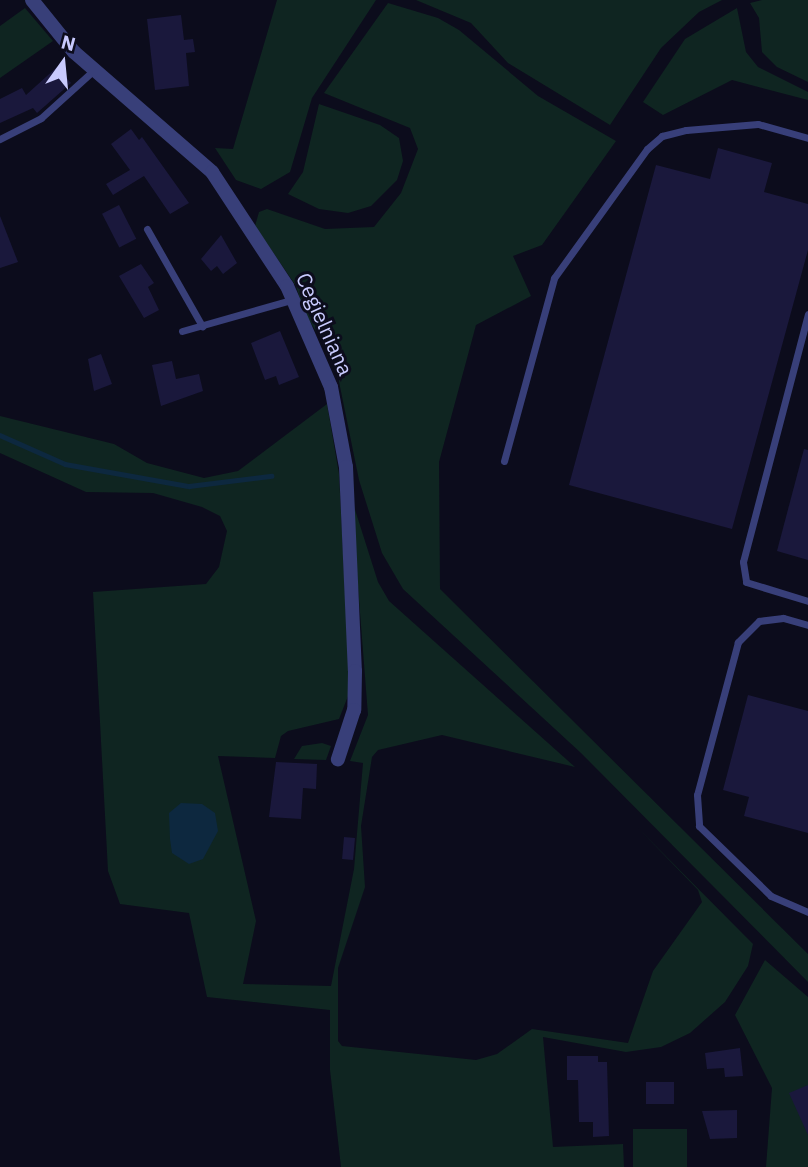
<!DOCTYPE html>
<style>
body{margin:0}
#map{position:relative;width:808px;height:1167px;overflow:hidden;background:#0c0c1c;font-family:"IBM Plex Sans",sans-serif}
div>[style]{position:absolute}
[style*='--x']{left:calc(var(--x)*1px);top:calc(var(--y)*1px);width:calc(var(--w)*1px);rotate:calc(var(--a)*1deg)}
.green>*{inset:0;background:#0f2521;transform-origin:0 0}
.water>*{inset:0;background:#0d283f}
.stream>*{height:4.5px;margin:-2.25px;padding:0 2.25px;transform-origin:2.25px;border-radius:2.25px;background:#0d283f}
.building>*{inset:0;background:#1a183c;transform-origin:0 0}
.lane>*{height:7px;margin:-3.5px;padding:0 3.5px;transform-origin:3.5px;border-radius:3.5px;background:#383f79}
.street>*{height:14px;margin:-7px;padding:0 7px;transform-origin:7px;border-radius:7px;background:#383f79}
span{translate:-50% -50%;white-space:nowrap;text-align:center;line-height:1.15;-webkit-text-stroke:6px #0c0c1c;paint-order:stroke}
.street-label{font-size:21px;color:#c8cafd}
.north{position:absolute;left:28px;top:28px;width:70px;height:70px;-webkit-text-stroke:5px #0c0c1c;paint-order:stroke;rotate:15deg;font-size:19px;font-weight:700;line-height:28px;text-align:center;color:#c8cafd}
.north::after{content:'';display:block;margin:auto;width:24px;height:32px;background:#c8cafd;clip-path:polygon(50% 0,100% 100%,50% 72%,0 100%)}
</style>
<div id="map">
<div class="green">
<i style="clip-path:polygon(277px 0,376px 0,312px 98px,290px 172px,261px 189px,236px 180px,215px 148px,233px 149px)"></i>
<i style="clip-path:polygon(416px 0,722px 0,699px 12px,661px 48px,610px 125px,508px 63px,471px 23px)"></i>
<i style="clip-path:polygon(762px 0,808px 0,808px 82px,777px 67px,762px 52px,759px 18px,750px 3px)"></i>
<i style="clip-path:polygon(388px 3px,438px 18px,459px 30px,538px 96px,616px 141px,542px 245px,513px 256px,531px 296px,476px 325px,439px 462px,440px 589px,808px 954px,808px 982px,581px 753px,403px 589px,382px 553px,359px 480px,335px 362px,304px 312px,296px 286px,255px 226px,259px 212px,267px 209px,325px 229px,374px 227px,401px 193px,418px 149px,410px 128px,324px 93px)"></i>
<i style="clip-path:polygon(25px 8px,53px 41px,0 78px,0 26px)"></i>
<i style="clip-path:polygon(737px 8px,746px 52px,758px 67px,808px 92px,808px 100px,732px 80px,663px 115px,643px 102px,685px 39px)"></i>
<i style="clip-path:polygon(319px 104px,380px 125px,399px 138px,403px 161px,397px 180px,371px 206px,348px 213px,319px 209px,288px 194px,303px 172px)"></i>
<i style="clip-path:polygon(327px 404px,339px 474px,350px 691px,339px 719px,288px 731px,281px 736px,275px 758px,218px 756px,256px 921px,243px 984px,331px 986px,354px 869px,363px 763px,350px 761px,368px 715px,351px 497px,378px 582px,389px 601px,575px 767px,442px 735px,378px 750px,372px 757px,361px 826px,365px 887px,338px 968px,338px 1041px,342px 1046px,476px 1060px,497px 1054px,532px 1029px,628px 1043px,653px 971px,702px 902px,698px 890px,637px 827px,753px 944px,748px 966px,725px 1002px,690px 1033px,661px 1047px,626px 1052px,543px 1037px,553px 1147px,623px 1144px,624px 1167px,341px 1167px,330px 1070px,330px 1010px,207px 997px,189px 913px,120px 904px,108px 871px,93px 592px,206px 584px,219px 567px,227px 531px,220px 516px,202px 507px,153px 493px,86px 492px,0 453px,0 416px,114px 444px,147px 463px,204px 478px,238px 471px)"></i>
<i style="clip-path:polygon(322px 743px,331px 746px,326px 760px,294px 759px,302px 746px)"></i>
<i style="clip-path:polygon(765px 960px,808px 997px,808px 1167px,766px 1167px,772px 1088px,735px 1015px)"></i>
<i style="left:687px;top:1129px;width:38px;height:54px;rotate:90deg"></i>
</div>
<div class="water">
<i style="clip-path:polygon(181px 803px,202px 804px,215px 813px,218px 831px,203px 859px,189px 864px,172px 853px,170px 839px,169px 813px)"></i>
</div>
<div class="stream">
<i style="--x:0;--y:435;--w:71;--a:24"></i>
<i style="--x:65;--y:464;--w:126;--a:10.1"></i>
<i style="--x:189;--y:486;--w:83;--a:-7"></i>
</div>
<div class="building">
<i style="clip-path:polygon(181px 15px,184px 40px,193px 39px,195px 52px,186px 53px,189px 86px,155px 90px,147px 19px)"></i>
<i style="clip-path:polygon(57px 67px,71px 83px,37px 113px,33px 108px,0 123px,0 99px,22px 88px,26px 95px)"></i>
<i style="clip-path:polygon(131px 129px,139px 140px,142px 137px,189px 203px,170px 214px,144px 176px,113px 195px,106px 184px,130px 170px,111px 144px)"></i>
<i style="clip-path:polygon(718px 148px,772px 163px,764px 192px,808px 204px,808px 250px,732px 529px,569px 485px,656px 165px,710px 179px)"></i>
<i style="left:119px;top:205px;width:38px;height:19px;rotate:63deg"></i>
<i style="clip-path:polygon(0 216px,18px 262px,0 268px)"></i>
<i style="clip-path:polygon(221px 235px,237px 263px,223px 274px,217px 266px,211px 271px,201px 259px)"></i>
<i style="clip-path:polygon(141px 264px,154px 283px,148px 287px,159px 310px,144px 318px,119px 276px)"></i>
<i style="clip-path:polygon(280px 331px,299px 377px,279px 385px,276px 376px,265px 380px,251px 343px)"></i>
<i style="clip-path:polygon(101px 354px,112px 384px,94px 391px,88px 359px)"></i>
<i style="clip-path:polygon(172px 361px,176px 379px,199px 374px,203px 391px,161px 406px,152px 365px)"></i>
<i style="clip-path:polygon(804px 449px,808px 450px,808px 560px,777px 551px)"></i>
<i style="clip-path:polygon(748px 695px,808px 711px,808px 833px,744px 816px,749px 797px,723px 790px)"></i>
<i style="clip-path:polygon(276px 762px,317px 764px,316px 789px,303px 788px,301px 819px,269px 817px)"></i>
<i style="left:344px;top:837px;width:11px;height:22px;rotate:5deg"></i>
<i style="clip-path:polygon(740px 1048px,743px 1076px,725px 1077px,724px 1068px,707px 1069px,705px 1053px)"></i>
<i style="clip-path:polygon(567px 1056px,598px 1056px,598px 1062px,607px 1062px,609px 1136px,593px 1137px,593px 1122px,579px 1122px,578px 1080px,567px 1080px)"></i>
<i style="left:646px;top:1082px;width:28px;height:22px"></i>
<i style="clip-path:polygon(808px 1085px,808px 1135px,789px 1093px)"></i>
<i style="clip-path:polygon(737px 1110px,737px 1138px,710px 1139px,702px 1111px)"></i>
</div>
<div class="lane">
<i style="--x:0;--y:139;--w:46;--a:-27.1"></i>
<i style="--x:41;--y:118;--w:72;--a:-42.2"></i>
<i style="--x:147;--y:229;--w:112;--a:60.4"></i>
<i style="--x:808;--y:314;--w:256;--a:104.7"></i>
<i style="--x:743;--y:562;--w:20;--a:81"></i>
<i style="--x:746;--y:582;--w:65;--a:17"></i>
<i style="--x:182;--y:331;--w:113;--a:-15.9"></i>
<i style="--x:504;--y:461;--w:190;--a:-74.7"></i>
<i style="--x:554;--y:278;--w:159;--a:-54.2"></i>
<i style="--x:647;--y:149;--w:20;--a:-41"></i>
<i style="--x:662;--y:136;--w:25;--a:-14"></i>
<i style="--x:686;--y:130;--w:72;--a:-4.8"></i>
<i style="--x:758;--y:124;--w:52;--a:15.6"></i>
<i style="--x:808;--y:625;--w:26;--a:-164"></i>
<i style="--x:783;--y:618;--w:24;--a:173"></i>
<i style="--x:759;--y:621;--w:30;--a:135"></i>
<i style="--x:738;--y:642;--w:158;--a:105"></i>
<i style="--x:697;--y:795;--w:31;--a:86"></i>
<i style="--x:699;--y:826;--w:100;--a:44.2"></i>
<i style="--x:771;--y:896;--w:40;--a:23.4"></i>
</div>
<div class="street">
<i style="--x:32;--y:0;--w:67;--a:51.1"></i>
<i style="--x:74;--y:52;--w:183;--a:41"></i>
<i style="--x:212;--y:172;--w:136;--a:56.7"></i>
<i style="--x:287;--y:286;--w:110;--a:66.5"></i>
<i style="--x:331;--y:387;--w:81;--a:79.4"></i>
<i style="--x:346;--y:467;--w:204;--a:87.5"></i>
<i style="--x:355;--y:671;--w:39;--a:91"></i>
<i style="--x:354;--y:710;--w:52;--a:108.1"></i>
</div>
<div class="street-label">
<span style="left:325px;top:324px;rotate:66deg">Cegielniana</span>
</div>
<div class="north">N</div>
</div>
